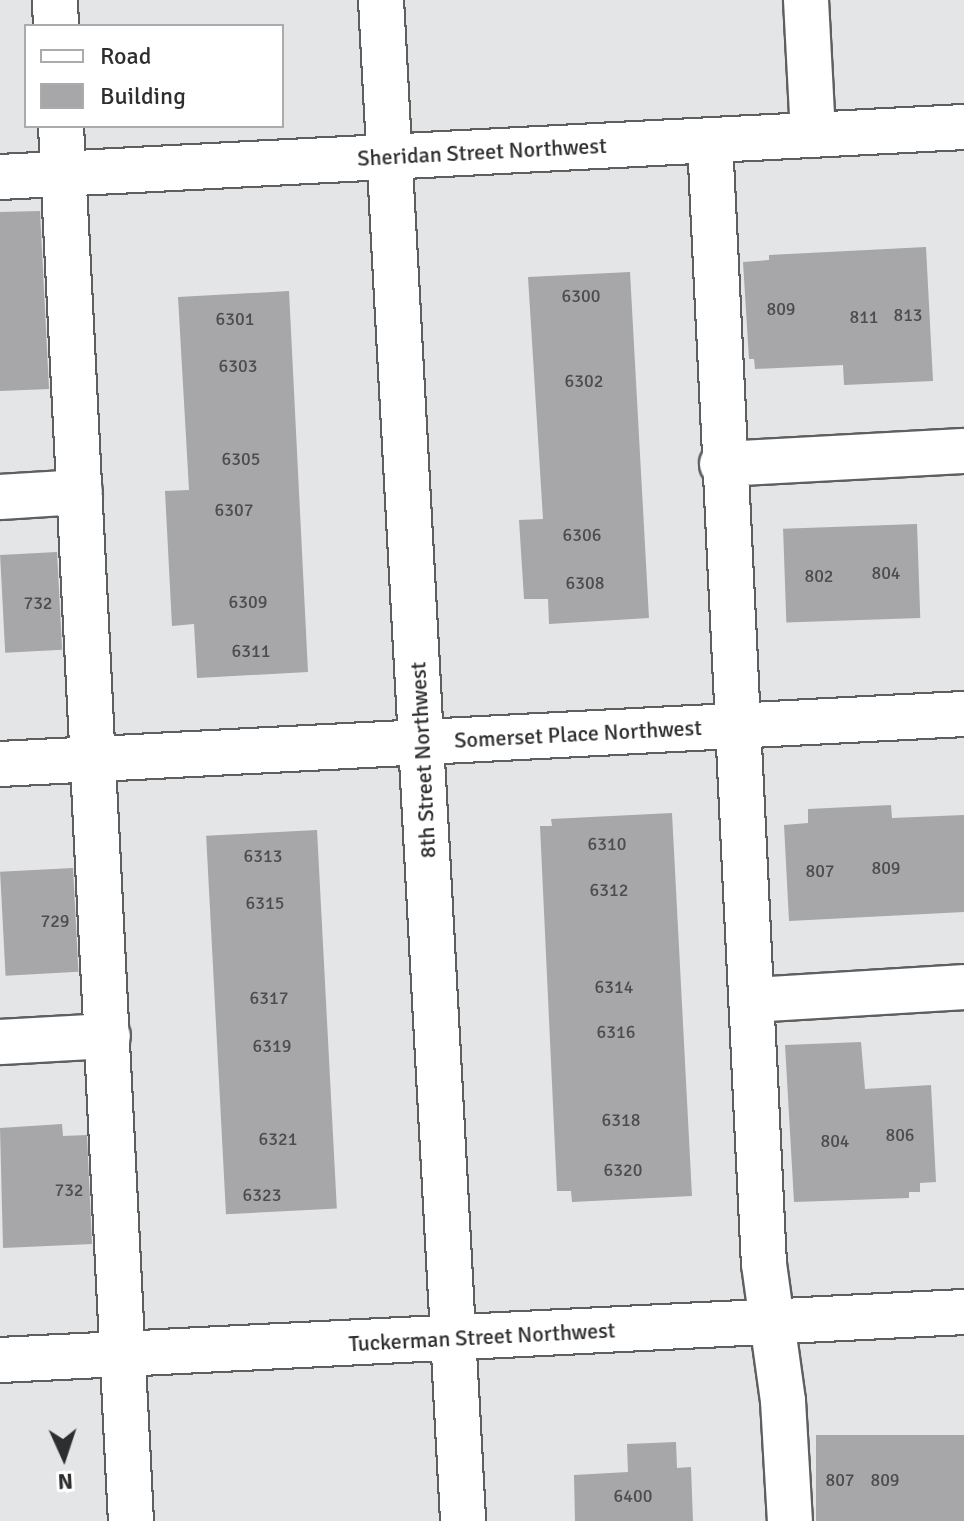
<!DOCTYPE html>
<style>
body{margin:0}
#map{position:relative;width:964px;height:1521px;overflow:hidden;background:#e4e5e6;font-family:Signika,sans-serif}
div>[style]{position:absolute}
[style*='--x']{left:calc(var(--x)*1px);top:calc(var(--y)*1px);width:calc(var(--w)*1px);rotate:calc(var(--a)*1deg)}
.building>*{inset:0;background:#a7a7a9;transform-origin:0 0}
.roads{filter:drop-shadow(2px 0 #5e5f60) drop-shadow(-2px 0 #5e5f60) drop-shadow(0 2px #5e5f60) drop-shadow(0 -2px #5e5f60)}
.minor>*{height:44px;margin:-22px;padding:0 22px;transform-origin:22px;border-radius:22px;background:#fff}
span{translate:-50% -50%;white-space:nowrap;text-align:center;line-height:1.15;-webkit-text-stroke:6px #fff;paint-order:stroke}
.number-label{font-size:18px;color:#4c4c4e}
.number-label span{-webkit-text-stroke-width:0}
.street-label{font-size:22px;color:#2e2e2f}
.legend{position:absolute;left:24px;top:24px;width:260px;height:104px;box-sizing:border-box;background:#fff;border:2px solid #ababac;margin:0;padding:10px 14px;list-style:none;font-size:24px;color:#2e2e2f}
.legend li{display:flex;align-items:center;gap:16px;height:40px}
.legend b{width:40px;border:2px solid #ababac}
.north{position:absolute;left:24px;top:1417px;width:80px;height:80px;-webkit-text-stroke:6px #fff;paint-order:stroke;rotate:177deg;font-size:22px;font-weight:700;line-height:32px;text-align:center;color:#2e2e2f}
.north::after{content:'';display:block;margin:auto;width:28px;height:36px;background:#2e2e2f;clip-path:polygon(50% 0,100% 100%,50% 72%,0 100%)}
</style>
<div id="map">
<div class="building">
<i style="clip-path:polygon(40px 211px,49px 389px,0 391px,0 212px)"></i>
<i style="clip-path:polygon(926px 247px,933px 381px,844px 385px,843px 365px,755px 369px,754px 359px,749px 359px,743px 262px,769px 260px,769px 255px)"></i>
<i style="clip-path:polygon(630px 272px,649px 618px,549px 624px,548px 599px,524px 599px,519px 520px,543px 519px,528px 277px)"></i>
<i style="clip-path:polygon(289px 291px,308px 672px,197px 678px,194px 624px,172px 626px,165px 491px,189px 490px,178px 297px)"></i>
<i style="left:917px;top:524px;width:94px;height:134px;rotate:88deg"></i>
<i style="left:57px;top:552px;width:98px;height:57px;rotate:87deg"></i>
<i style="clip-path:polygon(891px 805px,892px 818px,964px 815px,964px 912px,789px 921px,784px 825px,808px 823px,808px 809px)"></i>
<i style="clip-path:polygon(672px 813px,692px 1196px,572px 1202px,571px 1191px,557px 1191px,540px 826px,552px 826px,551px 819px)"></i>
<i style="left:317px;top:830px;width:379px;height:111px;rotate:87deg"></i>
<i style="left:73px;top:868px;width:104px;height:73px;rotate:87deg"></i>
<i style="clip-path:polygon(861px 1042px,865px 1089px,931px 1085px,936px 1182px,920px 1183px,920px 1192px,909px 1192px,909px 1198px,794px 1202px,785px 1045px)"></i>
<i style="clip-path:polygon(62px 1124px,63px 1136px,87px 1135px,92px 1244px,3px 1248px,0 1128px)"></i>
<i style="left:964px;top:1435px;width:86px;height:148px;rotate:90deg"></i>
<i style="clip-path:polygon(676px 1442px,677px 1468px,691px 1467px,693px 1521px,575px 1521px,574px 1475px,628px 1472px,627px 1444px)"></i>
</div>
<div class="roads">
<div class="minor">
<i style="--x:55;--y:0;--w:26;--a:88"></i>
<i style="--x:381;--y:0;--w:1523;--a:86.91"></i>
<i style="--x:806;--y:0;--w:135;--a:87"></i>
<i style="--x:61;--y:126;--w:1397;--a:87.13"></i>
<i style="--x:710;--y:141;--w:1124;--a:87.25"></i>
<i style="--x:764;--y:1264;--w:138;--a:82.1"></i>
<i style="--x:783;--y:1401;--w:120;--a:86.7"></i>
<i style="--x:0;--y:177;--w:965;--a:-2.97"></i>
<i style="--x:722;--y:464;--w:242;--a:-3.1"></i>
<i style="--x:0;--y:497;--w:80;--a:-3.6"></i>
<i style="--x:0;--y:764;--w:965;--a:-2.97"></i>
<i style="--x:752;--y:1000;--w:212;--a:-3.5"></i>
<i style="--x:0;--y:1042;--w:108;--a:-3.2"></i>
<i style="--x:0;--y:1360;--w:965;--a:-2.85"></i>
</div>
</div>
<div class="number-label">
<span style="left:581px;top:296px">6300</span>
<span style="left:781px;top:309px">809</span>
<span style="left:908px;top:315px">813</span>
<span style="left:864px;top:317px">811</span>
<span style="left:235px;top:319px">6301</span>
<span style="left:238px;top:366px">6303</span>
<span style="left:584px;top:381px">6302</span>
<span style="left:241px;top:459px">6305</span>
<span style="left:234px;top:510px">6307</span>
<span style="left:582px;top:535px">6306</span>
<span style="left:886px;top:573px">804</span>
<span style="left:819px;top:576px">802</span>
<span style="left:585px;top:583px">6308</span>
<span style="left:248px;top:602px">6309</span>
<span style="left:38px;top:603px">732</span>
<span style="left:251px;top:651px">6311</span>
<span style="left:607px;top:844px">6310</span>
<span style="left:263px;top:856px">6313</span>
<span style="left:886px;top:868px">809</span>
<span style="left:820px;top:871px">807</span>
<span style="left:609px;top:890px">6312</span>
<span style="left:265px;top:903px">6315</span>
<span style="left:55px;top:921px">729</span>
<span style="left:614px;top:987px">6314</span>
<span style="left:269px;top:998px">6317</span>
<span style="left:616px;top:1032px">6316</span>
<span style="left:272px;top:1046px">6319</span>
<span style="left:621px;top:1120px">6318</span>
<span style="left:900px;top:1135px">806</span>
<span style="left:278px;top:1139px">6321</span>
<span style="left:835px;top:1141px">804</span>
<span style="left:623px;top:1170px">6320</span>
<span style="left:69px;top:1190px">732</span>
<span style="left:262px;top:1195px">6323</span>
<span style="left:840px;top:1480px">807</span>
<span style="left:885px;top:1480px">809</span>
<span style="left:633px;top:1496px">6400</span>
</div>
<div class="street-label">
<span style="left:482px;top:152px;rotate:-3deg">Sheridan Street Northwest</span>
<span style="left:578px;top:734px;rotate:-3deg">Somerset Place Northwest</span>
<span style="left:423px;top:760px;rotate:-93deg">8th Street Northwest</span>
<span style="left:482px;top:1337px;rotate:-3deg">Tuckerman Street Northwest</span>
</div>
<ul class="legend">
<li><b style="height:10px;background:#fff"></b>Road</li>
<li><b style="height:22px;background:#a7a7a9"></b>Building</li>
</ul>
<div class="north">N</div>
</div>
